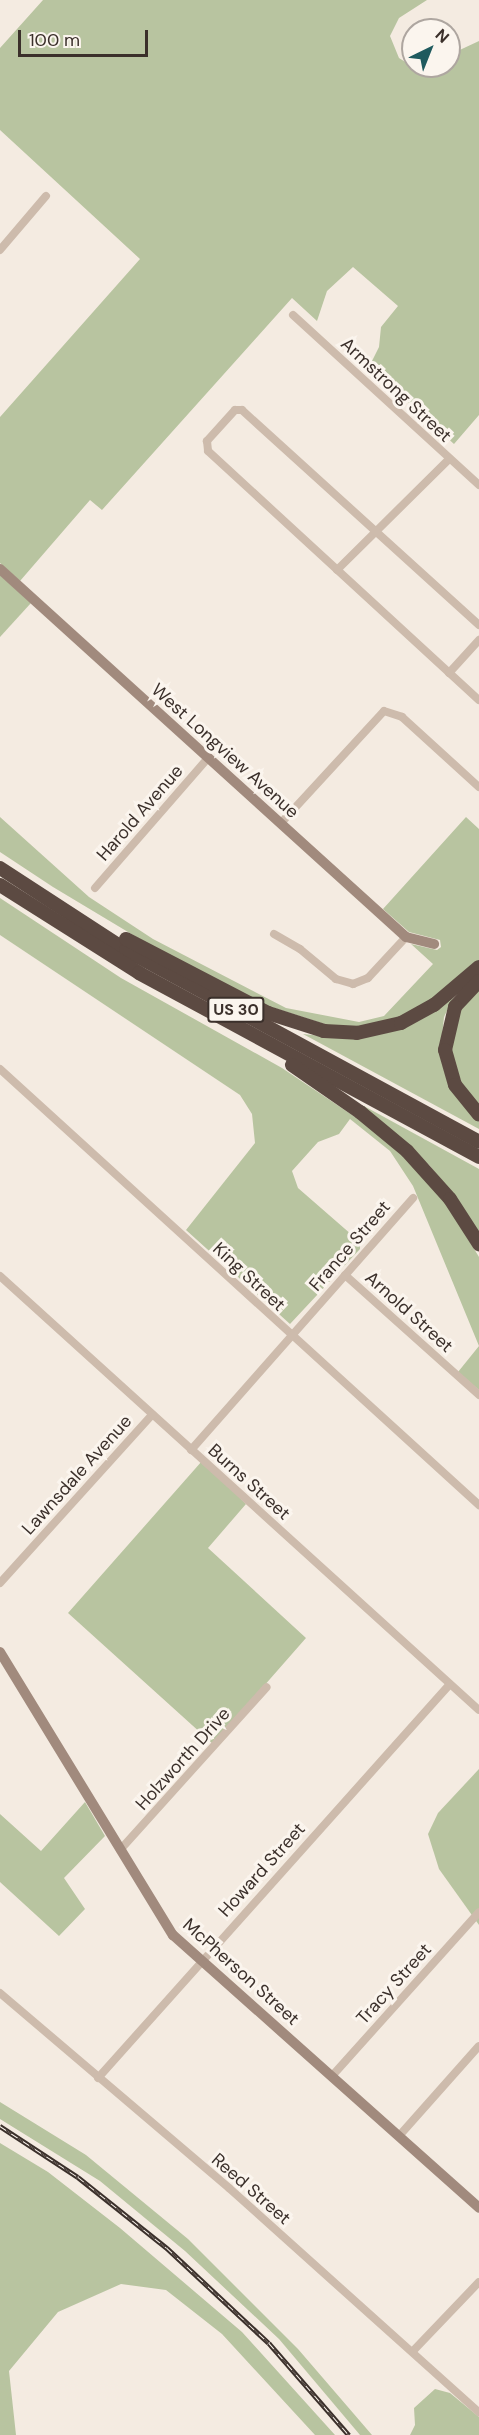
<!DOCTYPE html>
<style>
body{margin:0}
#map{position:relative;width:479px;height:2435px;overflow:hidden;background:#f4ebe1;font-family:"DM Sans",sans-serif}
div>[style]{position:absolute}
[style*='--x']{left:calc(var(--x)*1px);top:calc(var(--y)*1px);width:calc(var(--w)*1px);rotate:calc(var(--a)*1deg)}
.green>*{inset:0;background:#b8c4a0}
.street>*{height:8px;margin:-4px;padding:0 4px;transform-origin:4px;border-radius:4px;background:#cdbbac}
.secondary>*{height:10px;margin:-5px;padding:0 5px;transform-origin:5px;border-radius:5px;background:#a18a7d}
.highway>*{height:14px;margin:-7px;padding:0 7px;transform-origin:7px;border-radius:7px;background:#5c4a42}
.rail>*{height:4.5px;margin-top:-2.25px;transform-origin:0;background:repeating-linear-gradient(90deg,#fbf5ee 0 7px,#3b302b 0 14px);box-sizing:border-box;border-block:2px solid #3b302b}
span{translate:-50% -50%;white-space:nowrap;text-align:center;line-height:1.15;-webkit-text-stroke:6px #fbf5ee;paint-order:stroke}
.shield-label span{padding:2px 4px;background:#fbf5ee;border:2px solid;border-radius:4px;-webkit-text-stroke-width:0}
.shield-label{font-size:16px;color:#3b302b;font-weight:700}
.street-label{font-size:18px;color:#3b302b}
.north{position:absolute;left:401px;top:18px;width:60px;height:60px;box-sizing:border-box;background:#fbf5ee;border:2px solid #aea6a0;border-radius:50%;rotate:43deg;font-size:16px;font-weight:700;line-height:24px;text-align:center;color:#3b302b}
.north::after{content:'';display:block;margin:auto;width:21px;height:27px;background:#1f5a5e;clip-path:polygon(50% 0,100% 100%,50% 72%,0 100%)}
.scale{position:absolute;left:18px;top:30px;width:130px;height:27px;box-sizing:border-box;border:3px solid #3b302b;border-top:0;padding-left:8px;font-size:18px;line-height:21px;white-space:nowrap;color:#3b302b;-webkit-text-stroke:4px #fbf5ee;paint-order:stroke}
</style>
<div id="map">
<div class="green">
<i style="clip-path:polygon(43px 0,427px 0,399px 18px,390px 36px,399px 58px,418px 70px,427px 66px,449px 66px,449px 55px,479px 41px,479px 415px,454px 444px,369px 367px,379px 347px,381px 327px,398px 306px,353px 267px,327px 291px,317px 321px,292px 298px,102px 510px,90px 500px,20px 581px,0 563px,0 417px,140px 259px,0 130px,0 48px)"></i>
<i style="clip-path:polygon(0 575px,31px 603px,0 637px)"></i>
<i style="clip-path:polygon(0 817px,89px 897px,153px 939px,286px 1008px,359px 1022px,384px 1016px,433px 964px,411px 944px,437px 950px,441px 947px,440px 940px,409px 932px,383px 909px,466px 817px,479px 829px,479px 961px,437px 996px,400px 1018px,362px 1027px,334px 1027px,268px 1006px,153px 947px,53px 887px,0 852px)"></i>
<i style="clip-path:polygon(0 898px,121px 978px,282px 1068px,367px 1125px,412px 1162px,446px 1203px,479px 1257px,479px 1390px,458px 1372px,479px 1346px,413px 1186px,390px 1151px,350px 1119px,339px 1134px,318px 1142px,292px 1171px,298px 1188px,360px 1242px,360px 1249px,290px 1324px,186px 1230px,255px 1143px,252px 1114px,240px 1095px,0 935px)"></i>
<i style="clip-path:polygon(479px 988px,479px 1107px,464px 1089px,451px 1055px,457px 1015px)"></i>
<i style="clip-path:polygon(455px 994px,444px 1017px,440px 1056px,449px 1087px,479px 1122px,479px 1129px,303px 1034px,350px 1039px)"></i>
<i style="clip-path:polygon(364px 1106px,479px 1169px,479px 1234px,455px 1196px,429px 1165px,362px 1109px)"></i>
<i style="clip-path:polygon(202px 1461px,246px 1504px,208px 1548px,306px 1638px,213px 1744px,68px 1613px)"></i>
<i style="clip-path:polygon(479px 1769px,479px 1925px,439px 1869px,428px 1834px,438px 1813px)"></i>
<i style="clip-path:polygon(85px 1802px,105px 1836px,64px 1878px,85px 1909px,59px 1936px,0 1882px,0 1814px,41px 1851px)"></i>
<i style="clip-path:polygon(0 2102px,86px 2155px,188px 2239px,298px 2349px,372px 2435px,360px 2435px,279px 2339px,185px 2251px,100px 2181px,0 2119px)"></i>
<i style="clip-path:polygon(0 2143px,48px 2172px,120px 2228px,242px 2332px,335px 2435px,315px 2435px,222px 2334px,166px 2290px,121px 2284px,58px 2312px,9px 2371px,16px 2435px,0 2435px)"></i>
<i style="clip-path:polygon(435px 2389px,450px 2393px,479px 2417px,479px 2435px,410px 2435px,415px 2425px,414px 2408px)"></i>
</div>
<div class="street">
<i style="--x:0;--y:250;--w:71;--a:-49.6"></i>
<i style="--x:293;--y:315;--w:252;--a:42.4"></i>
<i style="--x:337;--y:570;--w:158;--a:-44.7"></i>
<i style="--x:479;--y:625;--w:320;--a:-137.8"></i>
<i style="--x:242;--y:410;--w:7;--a:180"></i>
<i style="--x:235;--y:410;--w:42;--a:132.1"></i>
<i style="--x:207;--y:441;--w:10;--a:84"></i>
<i style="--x:208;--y:451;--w:368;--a:42.6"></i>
<i style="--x:449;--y:673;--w:45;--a:-47.7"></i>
<i style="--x:281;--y:823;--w:152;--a:-47.4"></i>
<i style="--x:384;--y:711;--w:19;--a:18"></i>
<i style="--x:402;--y:717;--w:104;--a:42.3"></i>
<i style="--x:95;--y:888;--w:172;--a:-49"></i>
<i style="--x:274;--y:934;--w:30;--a:30"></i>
<i style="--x:300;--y:949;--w:47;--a:39.8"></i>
<i style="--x:336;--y:979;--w:18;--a:16"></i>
<i style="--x:353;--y:984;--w:16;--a:-22"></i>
<i style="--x:368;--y:978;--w:56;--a:-47.2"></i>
<i style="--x:0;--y:1069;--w:648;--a:42.31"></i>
<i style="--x:345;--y:1275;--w:180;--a:41.8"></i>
<i style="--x:0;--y:1276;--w:646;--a:42.18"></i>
<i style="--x:191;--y:1450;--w:336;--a:-48.6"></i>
<i style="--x:0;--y:1583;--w:227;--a:-47.9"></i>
<i style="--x:120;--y:1850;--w:219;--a:-48"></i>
<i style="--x:0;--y:1993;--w:301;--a:40.4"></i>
<i style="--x:229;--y:2188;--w:336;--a:41.9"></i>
<i style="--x:332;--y:2076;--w:220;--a:-48.1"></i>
<i style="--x:98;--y:2078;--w:528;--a:-48.22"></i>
<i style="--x:399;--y:2136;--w:120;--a:-48.4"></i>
<i style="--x:413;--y:2351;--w:95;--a:-46.3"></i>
</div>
<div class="secondary">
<i style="--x:0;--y:569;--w:548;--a:42.19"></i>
<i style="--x:406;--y:937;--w:29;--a:14"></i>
<i style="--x:0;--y:1652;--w:332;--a:58.6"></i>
<i style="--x:173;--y:1935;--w:410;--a:41.7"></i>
</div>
<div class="highway">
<i style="--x:0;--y:868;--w:150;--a:33.1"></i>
<i style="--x:126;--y:950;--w:402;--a:28.5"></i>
<i style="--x:0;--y:885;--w:165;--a:32.3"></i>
<i style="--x:139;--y:973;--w:387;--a:28.4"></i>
<i style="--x:126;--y:939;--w:160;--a:27.5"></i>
<i style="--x:268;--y:1013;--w:59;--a:17.8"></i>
<i style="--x:324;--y:1031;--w:33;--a:3"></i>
<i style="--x:357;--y:1033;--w:45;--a:-12.8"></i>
<i style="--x:401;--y:1023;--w:38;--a:-29"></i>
<i style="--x:434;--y:1005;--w:59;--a:-40.2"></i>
<i style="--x:479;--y:981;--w:35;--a:133"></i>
<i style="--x:455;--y:1007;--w:44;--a:103.1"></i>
<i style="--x:445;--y:1050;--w:36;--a:74"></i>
<i style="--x:455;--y:1085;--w:38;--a:51"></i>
<i style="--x:292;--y:1065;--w:83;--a:34.7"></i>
<i style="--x:360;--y:1112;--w:61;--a:39.7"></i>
<i style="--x:407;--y:1151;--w:64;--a:48.1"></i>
<i style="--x:450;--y:1199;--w:54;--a:57.2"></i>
</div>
<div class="rail">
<i style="--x:0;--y:2126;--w:93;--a:33.2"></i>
<i style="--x:78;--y:2177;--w:114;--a:38.6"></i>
<i style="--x:167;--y:2248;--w:139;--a:43"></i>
<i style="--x:269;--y:2343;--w:122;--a:49"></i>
</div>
<div class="shield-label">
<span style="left:236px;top:1010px">US 30</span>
</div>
<div class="street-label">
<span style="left:396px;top:390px;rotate:43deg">Armstrong Street</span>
<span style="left:225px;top:751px;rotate:42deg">West Longview Avenue</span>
<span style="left:140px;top:813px;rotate:-49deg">Harold Avenue</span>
<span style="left:350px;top:1246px;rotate:-49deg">France Street</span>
<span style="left:249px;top:1277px;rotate:43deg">King Street</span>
<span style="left:409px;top:1312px;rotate:42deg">Arnold Street</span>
<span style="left:77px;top:1475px;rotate:-48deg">Lawnsdale Avenue</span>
<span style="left:249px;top:1482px;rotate:42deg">Burns Street</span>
<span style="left:183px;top:1759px;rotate:-48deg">Holzworth Drive</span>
<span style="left:262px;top:1870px;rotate:-48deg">Howard Street</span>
<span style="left:241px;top:1972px;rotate:42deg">McPherson Street</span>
<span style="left:394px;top:1984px;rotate:-48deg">Tracy Street</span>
<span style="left:251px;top:2189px;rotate:41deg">Reed Street</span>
</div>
<div class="north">N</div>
<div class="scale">100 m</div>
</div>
